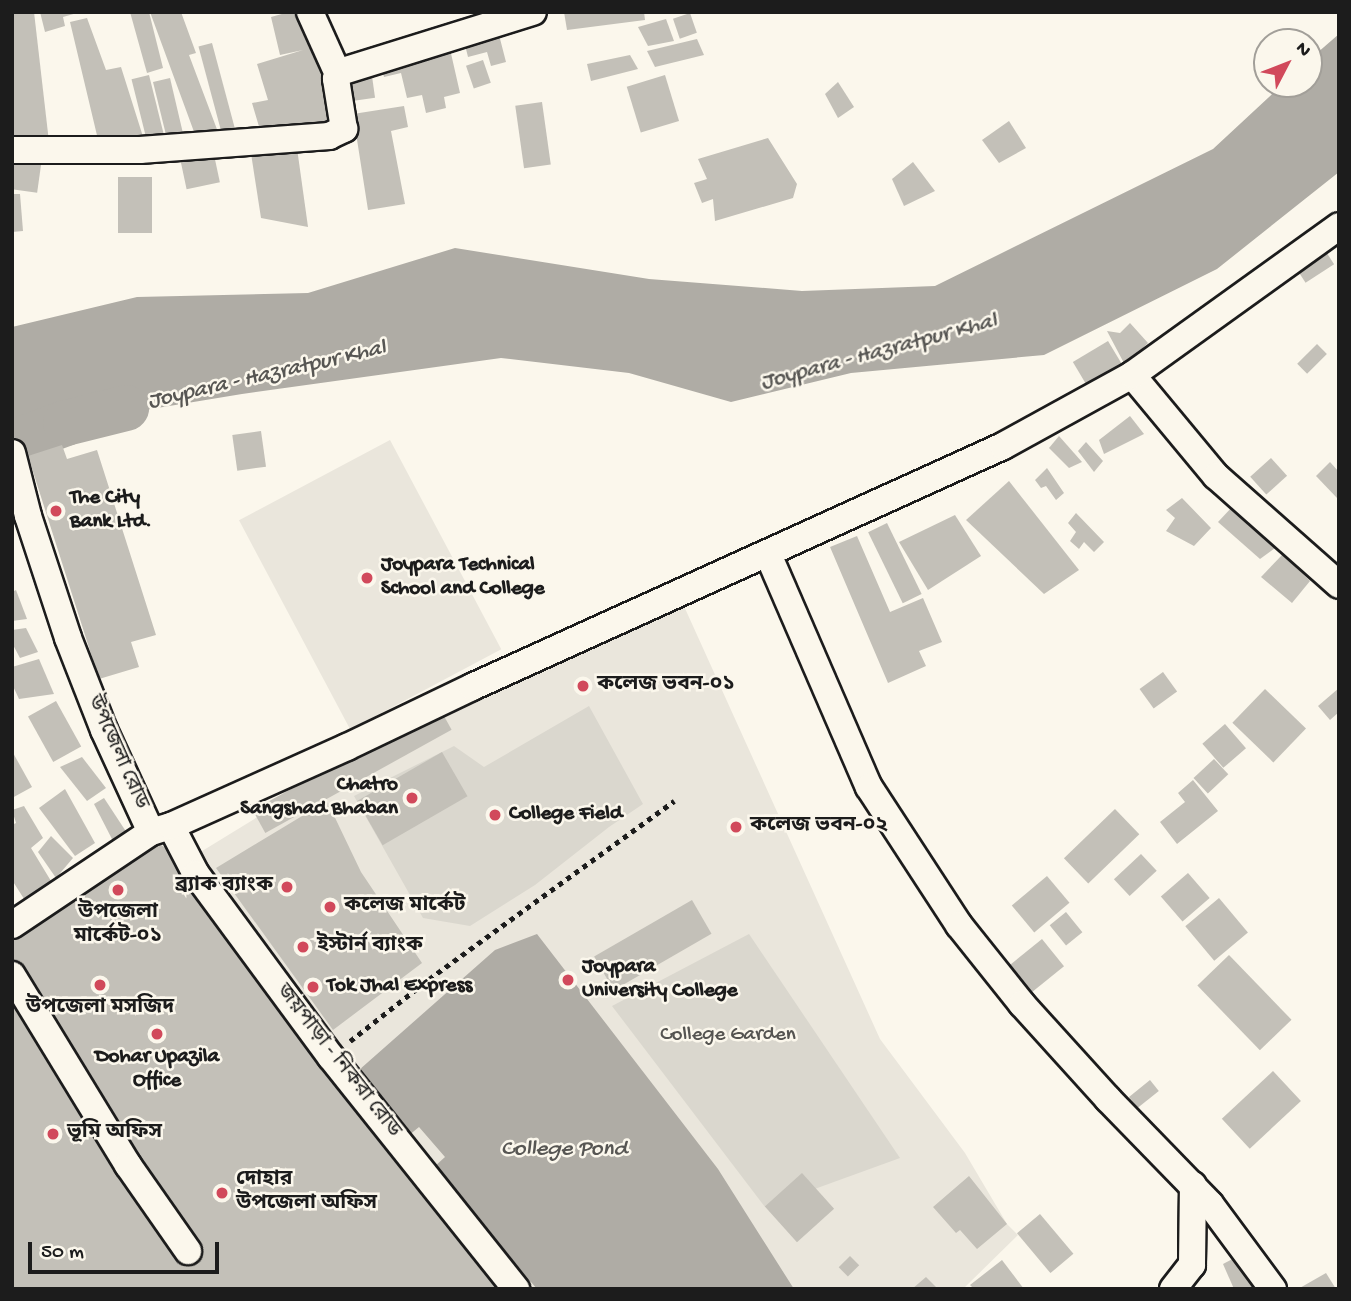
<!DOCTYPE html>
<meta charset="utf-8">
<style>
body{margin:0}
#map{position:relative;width:1351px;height:1301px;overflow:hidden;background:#fbf7ec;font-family:"Gochi Hand","Noto Sans Bengali",sans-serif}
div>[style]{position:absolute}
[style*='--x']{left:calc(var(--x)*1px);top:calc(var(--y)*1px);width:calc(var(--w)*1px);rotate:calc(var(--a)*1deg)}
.built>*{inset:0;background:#eae6dc;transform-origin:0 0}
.green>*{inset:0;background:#dad7ce}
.water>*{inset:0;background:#afaca5}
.river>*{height:46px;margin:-23px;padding:0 23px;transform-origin:23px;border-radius:23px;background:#afaca5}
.building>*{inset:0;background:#c3c0b8;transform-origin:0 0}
.path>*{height:4.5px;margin-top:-2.25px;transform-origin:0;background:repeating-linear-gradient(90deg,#1c1c1c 0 5px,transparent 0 10px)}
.roads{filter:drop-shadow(2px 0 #1c1c1c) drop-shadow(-2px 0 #1c1c1c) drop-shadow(0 2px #1c1c1c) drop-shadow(0 -2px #1c1c1c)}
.minor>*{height:26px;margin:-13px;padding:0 13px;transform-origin:13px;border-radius:13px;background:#fbf7ec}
.dots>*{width:19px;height:19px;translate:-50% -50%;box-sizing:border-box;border:4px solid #fbf7ec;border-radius:50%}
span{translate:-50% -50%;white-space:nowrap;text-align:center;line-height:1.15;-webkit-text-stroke:5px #fbf7ec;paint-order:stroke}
.poi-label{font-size:21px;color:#1c1c1c;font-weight:700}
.left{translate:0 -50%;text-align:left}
.right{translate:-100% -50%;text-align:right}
.street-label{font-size:21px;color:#1c1c1c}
.park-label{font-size:21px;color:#555451}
.water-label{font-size:23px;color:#575653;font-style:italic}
.frame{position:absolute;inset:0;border:14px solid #1c1c1c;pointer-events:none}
.north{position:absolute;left:1253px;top:28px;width:70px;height:70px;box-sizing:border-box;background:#fbf7ec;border:2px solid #a29f99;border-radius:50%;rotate:48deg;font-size:19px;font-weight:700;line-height:28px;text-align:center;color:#1c1c1c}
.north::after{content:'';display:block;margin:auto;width:24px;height:32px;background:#d1495b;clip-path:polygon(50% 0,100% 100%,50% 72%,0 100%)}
.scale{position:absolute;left:28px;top:1242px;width:191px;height:32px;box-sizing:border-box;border:4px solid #1c1c1c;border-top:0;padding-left:9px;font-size:21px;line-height:24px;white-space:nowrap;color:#1c1c1c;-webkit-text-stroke:5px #fbf7ec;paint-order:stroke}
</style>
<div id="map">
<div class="built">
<i style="left:390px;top:440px;width:237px;height:171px;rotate:62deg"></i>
<i style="clip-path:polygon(683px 604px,880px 1039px,965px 1153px,1007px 1224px,1018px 1235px,963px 1289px,522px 1289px,194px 856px,412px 722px,541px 673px)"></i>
</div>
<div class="green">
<i style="clip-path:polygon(589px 706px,643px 804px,609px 827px,535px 885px,470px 926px,423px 918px,354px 796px,454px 746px,484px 767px)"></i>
<i style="clip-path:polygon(749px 934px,900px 1158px,765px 1207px,612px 1006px)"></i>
</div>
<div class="water">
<i style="clip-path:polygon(1339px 34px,1339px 172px,1217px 269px,1044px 355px,851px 373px,731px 402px,629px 373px,501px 358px,242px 394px,66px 423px,12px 443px,12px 327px,137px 297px,308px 293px,455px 248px,649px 279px,802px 291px,935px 286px,1213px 149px,1283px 84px,1309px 84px,1309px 60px)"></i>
<i style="clip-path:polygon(537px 934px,718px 1169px,794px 1289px,537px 1289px,434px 1167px,445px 1157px,419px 1127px,408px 1136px,359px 1070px,495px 950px)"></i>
</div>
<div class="river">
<i style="--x:12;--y:443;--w:58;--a:-20.3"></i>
<i style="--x:66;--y:423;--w:62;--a:-14"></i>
</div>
<div class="building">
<i style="clip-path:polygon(12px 12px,34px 12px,49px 142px,12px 142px)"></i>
<i style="clip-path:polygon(40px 12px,77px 12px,77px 13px,63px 17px,65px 26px,45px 32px)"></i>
<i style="clip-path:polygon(130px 12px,149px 12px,163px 68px,147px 73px)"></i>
<i style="clip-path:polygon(150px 12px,181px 12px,196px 53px,189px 55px,218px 132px,197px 140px)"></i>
<i style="clip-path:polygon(289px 12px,308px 12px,339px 119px,280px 138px,276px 125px,260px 130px,252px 103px,268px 100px,257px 64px,303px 50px,280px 55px,271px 17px)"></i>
<i style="clip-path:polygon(564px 12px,644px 12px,645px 20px,567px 30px)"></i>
<i style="left:690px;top:13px;width:21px;height:18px;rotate:71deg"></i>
<i style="clip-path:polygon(87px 18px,106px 70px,121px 67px,145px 143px,100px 148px,70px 22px)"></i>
<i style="clip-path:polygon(666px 19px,674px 41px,648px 46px,638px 27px)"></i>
<i style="clip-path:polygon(497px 27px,506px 62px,491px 66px,487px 52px,468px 57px,463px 37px)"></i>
<i style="clip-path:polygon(697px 39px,704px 55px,655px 67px,647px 51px)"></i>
<i style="left:212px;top:43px;width:99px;height:14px;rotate:75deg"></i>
<i style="clip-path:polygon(450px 49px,460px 93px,444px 97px,446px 108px,426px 113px,422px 95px,407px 98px,401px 73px,384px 77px,381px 65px)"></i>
<i style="clip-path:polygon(630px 55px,638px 69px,591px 81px,587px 64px)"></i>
<i style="left:483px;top:60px;width:24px;height:18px;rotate:71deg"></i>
<i style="left:371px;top:69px;width:29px;height:30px;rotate:82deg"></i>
<i style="left:149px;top:75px;width:68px;height:18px;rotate:76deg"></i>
<i style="left:665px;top:75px;width:48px;height:40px;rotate:73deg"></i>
<i style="clip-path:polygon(170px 78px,185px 142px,167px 139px,153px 82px)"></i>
<i style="clip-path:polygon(838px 82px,854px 107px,838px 118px,825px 94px)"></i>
<i style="left:542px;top:102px;width:63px;height:27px;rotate:82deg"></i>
<i style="clip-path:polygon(404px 106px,408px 127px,391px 131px,405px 204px,368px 210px,353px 114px)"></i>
<i style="clip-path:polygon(1009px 121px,1026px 148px,999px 163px,982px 140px)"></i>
<i style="clip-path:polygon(768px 138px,797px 184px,793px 198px,715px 221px,713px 199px,702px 203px,694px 183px,707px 179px,698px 159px)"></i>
<i style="clip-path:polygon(296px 141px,308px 227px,261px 218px,250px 147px)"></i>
<i style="left:213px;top:150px;width:33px;height:34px;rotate:78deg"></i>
<i style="left:13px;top:156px;width:29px;height:33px;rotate:8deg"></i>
<i style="clip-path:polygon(913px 162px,935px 191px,904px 206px,892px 179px)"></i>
<i style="left:152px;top:177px;width:56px;height:34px;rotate:90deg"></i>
<i style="clip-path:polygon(12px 194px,20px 194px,23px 231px,12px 232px)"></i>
<i style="left:1321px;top:244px;width:24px;height:34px;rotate:57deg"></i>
<i style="clip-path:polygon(1130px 323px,1148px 343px,1125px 365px,1107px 331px,1120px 333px)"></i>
<i style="left:1108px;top:341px;width:33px;height:41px;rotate:59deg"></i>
<i style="left:1317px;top:344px;width:14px;height:28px;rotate:45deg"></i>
<i style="clip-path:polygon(1130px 416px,1144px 434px,1104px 454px,1099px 440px)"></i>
<i style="left:261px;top:431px;width:36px;height:29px;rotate:82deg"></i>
<i style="clip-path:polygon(1059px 436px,1082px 462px,1069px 468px,1049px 448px)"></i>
<i style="clip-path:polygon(1086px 442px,1103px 461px,1094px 472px,1078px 451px)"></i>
<i style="clip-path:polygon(62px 445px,67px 459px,97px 450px,156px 635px,131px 642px,139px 667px,99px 679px,28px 456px)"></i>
<i style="left:1271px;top:458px;width:24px;height:28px;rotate:48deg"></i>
<i style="clip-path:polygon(1330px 462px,1339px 472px,1337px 498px,1316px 476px)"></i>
<i style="clip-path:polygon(1047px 468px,1064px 493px,1056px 500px,1046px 486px,1041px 488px,1035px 480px)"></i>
<i style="clip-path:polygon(1009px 481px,1079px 570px,1044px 594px,966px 520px)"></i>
<i style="clip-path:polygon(1182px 498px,1211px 528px,1194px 546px,1166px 531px,1175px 518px,1166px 510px)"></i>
<i style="clip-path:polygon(1233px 506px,1279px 545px,1260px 559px,1218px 522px)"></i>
<i style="clip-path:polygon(1076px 513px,1104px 542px,1094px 552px,1084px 542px,1079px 549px,1070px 541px,1076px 532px,1068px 523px)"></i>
<i style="clip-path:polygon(955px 515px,981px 556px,928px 590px,899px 542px)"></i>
<i style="left:887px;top:523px;width:79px;height:21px;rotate:64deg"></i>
<i style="clip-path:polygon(857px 536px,890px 612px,923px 598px,942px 642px,919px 651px,926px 666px,888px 683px,830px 547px)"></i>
<i style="clip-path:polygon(1283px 554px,1310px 581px,1292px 603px,1261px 577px)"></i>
<i style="clip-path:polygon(16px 590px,27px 619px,12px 621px,12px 592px)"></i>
<i style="clip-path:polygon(26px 628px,38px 652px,20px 658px,12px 643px,12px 630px)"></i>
<i style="clip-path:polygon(39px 659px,54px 694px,19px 699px,12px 684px,12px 667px)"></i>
<i style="left:1163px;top:672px;width:24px;height:29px;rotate:54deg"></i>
<i style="clip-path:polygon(1339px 688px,1339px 712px,1330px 720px,1318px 706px)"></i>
<i style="left:1265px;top:689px;width:57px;height:47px;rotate:44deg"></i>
<i style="left:56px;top:701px;width:52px;height:32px;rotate:61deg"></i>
<i style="left:439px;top:707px;width:26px;height:213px;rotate:61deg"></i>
<i style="left:1225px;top:724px;width:32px;height:30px;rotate:49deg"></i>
<i style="clip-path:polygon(12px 751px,32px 787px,12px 798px)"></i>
<i style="left:442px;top:752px;width:51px;height:98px;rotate:60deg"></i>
<i style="clip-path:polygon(82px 757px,106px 788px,87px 801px,60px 767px)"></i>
<i style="left:1214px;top:759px;width:21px;height:28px;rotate:47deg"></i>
<i style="clip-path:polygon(1193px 780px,1218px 811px,1177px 844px,1160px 822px,1185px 802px,1178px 793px)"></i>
<i style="clip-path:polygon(65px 789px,95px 843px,75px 856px,39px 808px)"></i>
<i style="clip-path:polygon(104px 798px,127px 833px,113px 841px,94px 804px)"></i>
<i style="clip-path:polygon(327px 801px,361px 872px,422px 963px,333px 1030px,216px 868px)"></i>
<i style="clip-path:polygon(24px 806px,43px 838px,31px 848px,51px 881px,26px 902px,12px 880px,12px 825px,16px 823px,12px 810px)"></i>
<i style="left:1115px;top:809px;width:35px;height:71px;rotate:46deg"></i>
<i style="clip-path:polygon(51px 836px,73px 858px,56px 878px,38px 852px)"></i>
<i style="clip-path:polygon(154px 840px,173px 853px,374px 1136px,504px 1289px,12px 1289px,12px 933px)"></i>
<i style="left:1141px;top:854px;width:23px;height:37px;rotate:47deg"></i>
<i style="left:1188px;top:873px;width:33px;height:36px;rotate:49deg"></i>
<i style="left:1047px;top:876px;width:35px;height:46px;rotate:50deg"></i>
<i style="left:1219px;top:898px;width:45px;height:44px;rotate:50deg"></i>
<i style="left:692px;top:900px;width:39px;height:113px;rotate:60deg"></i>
<i style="left:1066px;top:912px;width:26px;height:21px;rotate:51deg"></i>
<i style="left:1042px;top:939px;width:35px;height:51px;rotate:51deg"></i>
<i style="left:1229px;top:955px;width:90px;height:44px;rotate:46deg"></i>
<i style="left:1273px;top:1071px;width:41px;height:70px;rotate:47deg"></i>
<i style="left:1150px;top:1080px;width:14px;height:27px;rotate:51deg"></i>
<i style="left:802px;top:1173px;width:48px;height:50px;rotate:48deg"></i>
<i style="clip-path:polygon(969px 1176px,1007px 1224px,977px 1249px,960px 1230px,956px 1233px,933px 1207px)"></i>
<i style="left:1040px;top:1214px;width:52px;height:30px;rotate:50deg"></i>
<i style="clip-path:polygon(1240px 1255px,1256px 1289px,1234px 1289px,1223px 1264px)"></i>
<i style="left:850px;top:1256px;width:13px;height:16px;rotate:45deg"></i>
<i style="clip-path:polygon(1002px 1260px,1024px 1289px,974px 1289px,970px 1285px)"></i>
<i style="clip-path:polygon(1326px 1273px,1336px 1289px,1298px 1289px)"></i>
<i style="clip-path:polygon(926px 1277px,938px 1289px,912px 1289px)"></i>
</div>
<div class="path">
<i style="--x:350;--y:1041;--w:100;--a:-38.1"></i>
<i style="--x:429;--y:979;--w:303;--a:-36"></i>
</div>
<div class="roads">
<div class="minor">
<i style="--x:310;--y:12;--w:68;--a:65.7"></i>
<i style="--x:12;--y:150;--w:128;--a:0"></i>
<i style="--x:140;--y:150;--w:190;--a:-4.2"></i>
<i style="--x:329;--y:136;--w:17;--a:-25"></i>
<i style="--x:344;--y:129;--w:51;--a:-99.1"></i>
<i style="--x:336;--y:79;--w:8;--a:-60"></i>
<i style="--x:340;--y:72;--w:202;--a:-17.3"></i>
<i style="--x:1132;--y:375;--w:131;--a:50.3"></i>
<i style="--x:1216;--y:476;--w:164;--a:41.5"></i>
<i style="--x:12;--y:453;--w:65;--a:75.7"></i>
<i style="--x:28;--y:516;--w:128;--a:71.8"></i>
<i style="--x:68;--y:638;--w:99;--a:68.6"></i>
<i style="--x:104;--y:730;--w:112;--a:65.3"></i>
<i style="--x:151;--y:832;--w:167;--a:146.2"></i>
<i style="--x:768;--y:554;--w:254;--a:66.6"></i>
<i style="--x:869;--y:787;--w:165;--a:56.9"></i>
<i style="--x:959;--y:925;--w:101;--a:51.4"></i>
<i style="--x:1022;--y:1004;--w:128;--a:47.8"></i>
<i style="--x:1108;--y:1099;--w:146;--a:45.8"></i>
<i style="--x:1210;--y:1204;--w:106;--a:53.5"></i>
<i style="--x:171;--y:826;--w:54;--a:62.5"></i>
<i style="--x:196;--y:874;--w:227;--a:53.6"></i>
<i style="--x:331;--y:1057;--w:297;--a:51.4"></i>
<i style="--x:151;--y:832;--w:21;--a:-17"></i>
<i style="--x:171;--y:826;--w:193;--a:-24.2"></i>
<i style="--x:347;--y:747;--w:139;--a:-25.6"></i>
<i style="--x:472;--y:687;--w:583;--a:-24.41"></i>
<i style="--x:1003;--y:446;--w:147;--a:-28.8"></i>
<i style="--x:1132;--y:375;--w:255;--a:-35.7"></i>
<i style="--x:12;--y:975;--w:223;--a:58.6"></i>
<i style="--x:128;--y:1165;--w:105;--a:55.1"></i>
<i style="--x:1173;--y:1289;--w:31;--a:-52"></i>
<i style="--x:1192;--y:1265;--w:80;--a:-89.3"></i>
</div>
</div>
<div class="dots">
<i style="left:56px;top:511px;background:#d1495b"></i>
<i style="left:367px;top:578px;background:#d1495b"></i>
<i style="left:583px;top:686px;background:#d1495b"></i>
<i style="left:412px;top:798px;background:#d1495b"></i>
<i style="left:495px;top:815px;background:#d1495b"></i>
<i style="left:736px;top:827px;background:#d1495b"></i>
<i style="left:287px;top:887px;background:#d1495b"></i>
<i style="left:118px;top:890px;background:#d1495b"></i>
<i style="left:330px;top:907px;background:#d1495b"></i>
<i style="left:303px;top:947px;background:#d1495b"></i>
<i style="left:568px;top:980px;background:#d1495b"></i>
<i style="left:100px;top:985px;background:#d1495b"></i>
<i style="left:313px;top:987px;background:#d1495b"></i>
<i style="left:157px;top:1034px;background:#d1495b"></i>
<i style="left:53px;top:1134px;background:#d1495b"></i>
<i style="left:222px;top:1193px;background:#d1495b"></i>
</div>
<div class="poi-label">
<span class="left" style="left:70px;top:511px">The City<br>Bank Ltd.</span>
<span class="left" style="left:381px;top:578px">Joypara Technical<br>School and College</span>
<span class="left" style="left:597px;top:686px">কলেজ ভবন-০১</span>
<span class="right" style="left:398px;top:798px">Chatro<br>Sangshad Bhaban</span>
<span class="left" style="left:509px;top:815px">College Field</span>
<span class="left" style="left:750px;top:827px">কলেজ ভবন-০২</span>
<span class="right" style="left:273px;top:887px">ব্র্যাক ব্যাংক</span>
<span class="left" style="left:344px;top:907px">কলেজ মার্কেট</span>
<span style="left:118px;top:926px">উপজেলা<br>মার্কেট-০১</span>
<span class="left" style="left:317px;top:947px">ইস্টার্ন ব্যাংক</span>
<span class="left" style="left:582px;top:980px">Joypara<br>University College</span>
<span class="left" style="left:327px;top:987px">Tok Jhal Express</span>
<span style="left:100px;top:1009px">উপজেলা মসজিদ</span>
<span style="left:157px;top:1070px">Dohar Upazila<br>Office</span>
<span class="left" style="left:67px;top:1134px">ভূমি অফিস</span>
<span class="left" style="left:236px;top:1193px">দোহার<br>উপজেলা অফিস</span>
</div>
<div class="street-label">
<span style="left:116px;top:753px;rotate:66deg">উপজেলা রোড</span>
<span style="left:337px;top:1062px;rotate:52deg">জয়পাড়া - নিকরা রোড</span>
</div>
<div class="park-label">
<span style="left:728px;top:1036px">College Garden</span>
</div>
<div class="water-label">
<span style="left:879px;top:353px;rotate:-15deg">Joypara - Hazratpur Khal</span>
<span style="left:267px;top:376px;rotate:-13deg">Joypara - Hazratpur Khal</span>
<span style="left:564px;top:1150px">College Pond</span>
</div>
<div class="frame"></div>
<div class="north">N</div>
<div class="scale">50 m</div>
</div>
